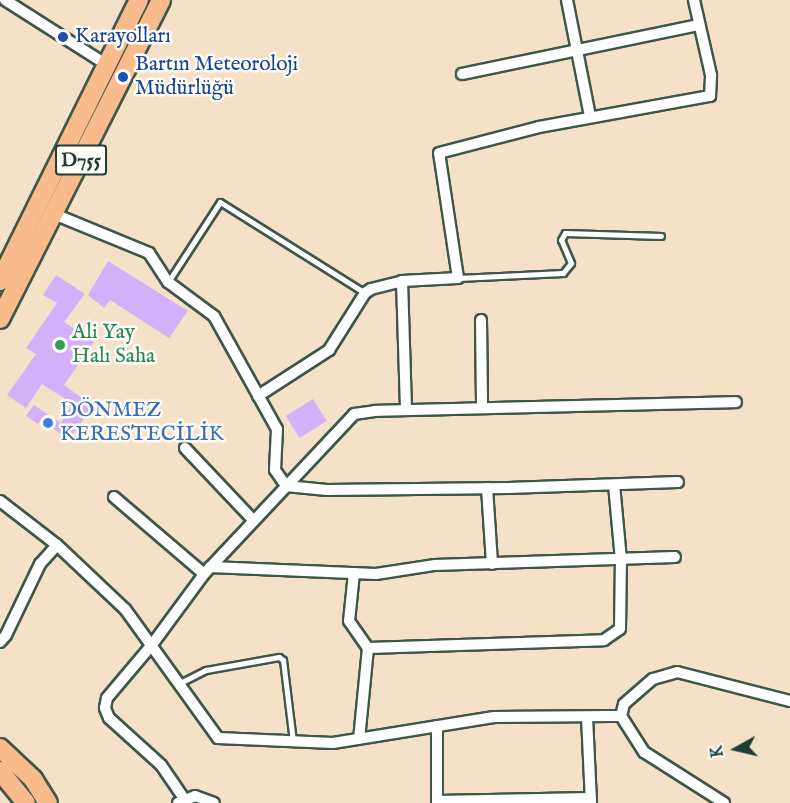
<!DOCTYPE html>
<meta charset="utf-8">
<style>
body{margin:0}
#map{position:relative;width:790px;height:803px;overflow:hidden;background:#f4e1c7;font-family:"IM FELL English",serif}
div>[style]{position:absolute}
[style*='--x']{left:calc(var(--x)*1px);top:calc(var(--y)*1px);width:calc(var(--w)*1px);rotate:calc(var(--a)*1deg)}
.building>*{inset:0;background:#d5b0fa;transform-origin:0 0}
.roads{filter:drop-shadow(2px 0 #3f564a) drop-shadow(-2px 0 #3f564a) drop-shadow(0 2px #3f564a) drop-shadow(0 -2px #3f564a)}
.lane>*{height:5px;margin:-2.5px;padding:0 2.5px;transform-origin:2.5px;border-radius:2.5px;background:#fff}
.street>*{height:10px;margin:-5px;padding:0 5px;transform-origin:5px;border-radius:5px;background:#fff}
.highway>*{height:18px;margin:-9px;padding:0 9px;transform-origin:9px;border-radius:9px;background:#fabb8c}
.dots>*{width:16px;height:16px;translate:-50% -50%;box-sizing:border-box;border:3px solid #fdfcf7;border-radius:50%}
span{translate:-50% -50%;white-space:nowrap;text-align:center;line-height:1.15;-webkit-text-stroke:5px #fdfcf7;paint-order:stroke}
.shield-label span{padding:2px 4px;background:#fdfcf7;border:2px solid;border-radius:4px;-webkit-text-stroke-width:0}
.shield-label{font-size:20px;color:#1f3d34;font-weight:700}
.transit-label{font-size:21px;color:#164399}
.left{translate:0 -50%;text-align:left}
.leisure-label{font-size:21px;color:#27864d}
.shop-label{font-size:21px;color:#366cbe}
.north{position:absolute;left:706px;top:719px;width:60px;height:60px;-webkit-text-stroke:4px #fdfcf7;paint-order:stroke;rotate:262deg;font-size:16px;font-weight:700;line-height:24px;text-align:center;color:#1f3d34}
.north::after{content:'';display:block;margin:auto;width:21px;height:27px;background:#1f3d34;clip-path:polygon(50% 0,100% 100%,50% 72%,0 100%)}
</style>
<div id="map">
<div class="building">
<i style="clip-path:polygon(108px 261px,188px 311px,169px 338px,110px 300px,104px 308px,88px 295px)"></i>
<i style="clip-path:polygon(56px 275px,85px 294px,64px 322px,94px 342px,64px 385px,93px 406px,69px 440px,41px 420px,38px 424px,26px 416px,34px 405px,61px 423px,73px 404px,42px 384px,26px 408px,7px 395px,36px 354px,26px 348px,57px 303px,43px 295px)"></i>
<i style="left:313px;top:399px;width:26px;height:32px;rotate:58deg"></i>
</div>
<div class="roads">
<div class="lane">
<i style="--x:458;--y:278;--w:105;--a:-2.7"></i>
<i style="--x:563;--y:273;--w:13;--a:-51"></i>
<i style="--x:571;--y:263;--w:25;--a:-113"></i>
<i style="--x:561;--y:240;--w:8;--a:-60"></i>
<i style="--x:565;--y:233;--w:96;--a:1.8"></i>
<i style="--x:168;--y:282;--w:95;--a:-57"></i>
<i style="--x:220;--y:202;--w:171;--a:32.1"></i>
<i style="--x:178;--y:684;--w:31;--a:-27"></i>
<i style="--x:206;--y:670;--w:74;--a:-10.1"></i>
<i style="--x:279;--y:657;--w:5;--a:37"></i>
<i style="--x:283;--y:660;--w:82;--a:83"></i>
</div>
<div class="street">
<i style="--x:5;--y:0;--w:121;--a:32.5"></i>
<i style="--x:567;--y:0;--w:118;--a:78.8"></i>
<i style="--x:462;--y:74;--w:242;--a:-11.7"></i>
<i style="--x:54;--y:214;--w:103;--a:22.3"></i>
<i style="--x:149;--y:253;--w:35;--a:57"></i>
<i style="--x:168;--y:282;--w:57;--a:36.5"></i>
<i style="--x:214;--y:316;--w:129;--a:60.9"></i>
<i style="--x:277;--y:429;--w:41;--a:92.8"></i>
<i style="--x:275;--y:470;--w:19;--a:55"></i>
<i style="--x:286;--y:486;--w:41;--a:5.6"></i>
<i style="--x:327;--y:490;--w:181;--a:-0.6"></i>
<i style="--x:508;--y:488;--w:170;--a:-2"></i>
<i style="--x:402;--y:281;--w:129;--a:88.2"></i>
<i style="--x:481;--y:320;--w:88;--a:89.3"></i>
<i style="--x:258;--y:396;--w:85;--a:-32.9"></i>
<i style="--x:329;--y:350;--w:67;--a:-57.7"></i>
<i style="--x:365;--y:293;--w:7;--a:-34"></i>
<i style="--x:371;--y:289;--w:32;--a:-14"></i>
<i style="--x:402;--y:281;--w:56;--a:-3.1"></i>
<i style="--x:458;--y:278;--w:126;--a:-98.6"></i>
<i style="--x:439;--y:153;--w:103;--a:-14.6"></i>
<i style="--x:539;--y:127;--w:174;--a:-10.3"></i>
<i style="--x:710;--y:96;--w:21;--a:-87"></i>
<i style="--x:711;--y:75;--w:77;--a:-102.8"></i>
<i style="--x:185;--y:448;--w:100;--a:46.6"></i>
<i style="--x:487;--y:488;--w:76;--a:86.2"></i>
<i style="--x:114;--y:497;--w:118;--a:40.5"></i>
<i style="--x:0;--y:501;--w:72;--a:37.7"></i>
<i style="--x:210;--y:567;--w:166;--a:2.4"></i>
<i style="--x:376;--y:574;--w:60;--a:-8.7"></i>
<i style="--x:435;--y:565;--w:240;--a:-1.9"></i>
<i style="--x:354;--y:573;--w:48;--a:95.9"></i>
<i style="--x:349;--y:621;--w:33;--a:55"></i>
<i style="--x:368;--y:648;--w:91;--a:95.6"></i>
<i style="--x:0;--y:642;--w:9;--a:-49"></i>
<i style="--x:6;--y:635;--w:79;--a:-64.4"></i>
<i style="--x:40;--y:564;--w:25;--a:-48"></i>
<i style="--x:57;--y:545;--w:93;--a:43.3"></i>
<i style="--x:125;--y:609;--w:159;--a:54.2"></i>
<i style="--x:218;--y:738;--w:115;--a:2.5"></i>
<i style="--x:333;--y:743;--w:163;--a:-9.2"></i>
<i style="--x:494;--y:717;--w:127;--a:-0.5"></i>
<i style="--x:621;--y:716;--w:12;--a:-76"></i>
<i style="--x:624;--y:704;--w:38;--a:-41"></i>
<i style="--x:653;--y:679;--w:25;--a:-16"></i>
<i style="--x:677;--y:672;--w:117;--a:14.4"></i>
<i style="--x:368;--y:648;--w:236;--a:-1.9"></i>
<i style="--x:604;--y:640;--w:19;--a:-35"></i>
<i style="--x:620;--y:629;--w:69;--a:-89.2"></i>
<i style="--x:621;--y:560;--w:75;--a:-95.3"></i>
<i style="--x:621;--y:716;--w:43;--a:57.4"></i>
<i style="--x:644;--y:752;--w:95;--a:32.5"></i>
<i style="--x:587;--y:717;--w:86;--a:87.3"></i>
<i style="--x:185;--y:800;--w:42;--a:-124.4"></i>
<i style="--x:161;--y:765;--w:70;--a:-137.9"></i>
<i style="--x:109;--y:718;--w:11;--a:-112"></i>
<i style="--x:105;--y:708;--w:10;--a:-79"></i>
<i style="--x:107;--y:698;--w:68;--a:-49.8"></i>
<i style="--x:151;--y:646;--w:89;--a:-53.6"></i>
<i style="--x:204;--y:574;--w:219;--a:-46.8"></i>
<i style="--x:354;--y:414;--w:21;--a:-8"></i>
<i style="--x:375;--y:411;--w:361;--a:-1.4"></i>
<i style="--x:437;--y:801;--w:154;--a:-1.1"></i>
<i style="--x:178;--y:803;--w:18;--a:-22"></i>
<i style="--x:195;--y:796;--w:20;--a:20"></i>
<i style="--x:437;--y:803;--w:77;--a:-90"></i>
</div>
<div class="highway">
<i style="--x:0;--y:281;--w:313;--a:-63.7"></i>
<i style="--x:0;--y:319;--w:357;--a:-63.2"></i>
<i style="--x:0;--y:748;--w:45;--a:43.2"></i>
<i style="--x:33;--y:779;--w:28;--a:58"></i>
<i style="--x:0;--y:771;--w:41;--a:50.9"></i>
</div>
</div>
<div class="dots">
<i style="left:63px;top:37px;background:#1a4fb4"></i>
<i style="left:123px;top:77px;background:#1a4fb4"></i>
<i style="left:60px;top:345px;background:#2e9e5b"></i>
<i style="left:48px;top:423px;background:#3f7fe0"></i>
</div>
<div class="shield-label">
<span style="left:81px;top:160px">D755</span>
</div>
<div class="transit-label">
<span class="left" style="left:75px;top:37px">Karayolları</span>
<span class="left" style="left:135px;top:77px">Bartın Meteoroloji<br>Müdürlüğü</span>
</div>
<div class="leisure-label">
<span class="left" style="left:72px;top:345px">Ali Yay<br>Halı Saha</span>
</div>
<div class="shop-label">
<span class="left" style="left:60px;top:423px">DÖNMEZ<br>KERESTECİLİK</span>
</div>
<div class="north">K</div>
</div>
